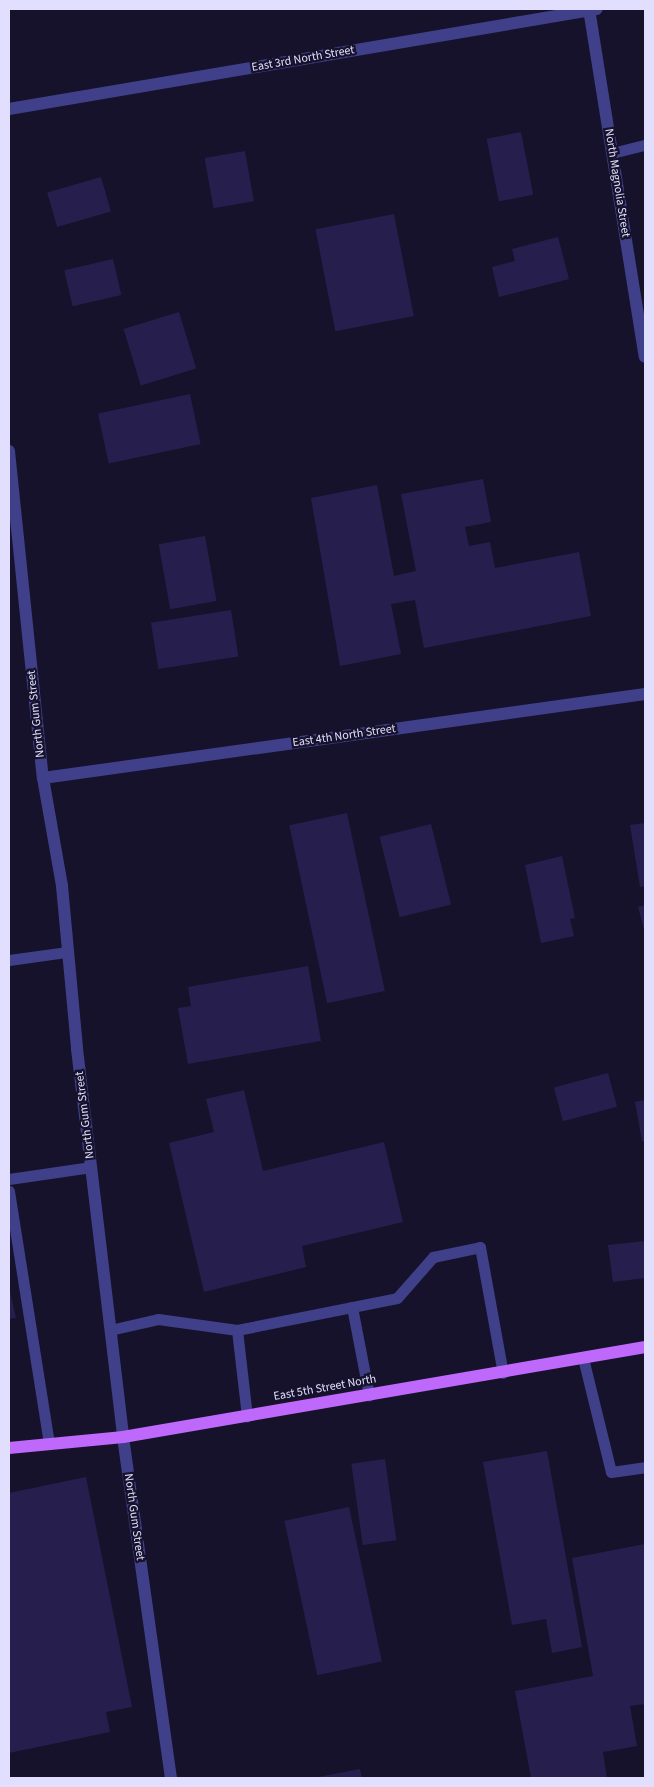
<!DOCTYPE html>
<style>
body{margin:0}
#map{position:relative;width:654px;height:1787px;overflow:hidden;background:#16122c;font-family:"Source Sans 3",sans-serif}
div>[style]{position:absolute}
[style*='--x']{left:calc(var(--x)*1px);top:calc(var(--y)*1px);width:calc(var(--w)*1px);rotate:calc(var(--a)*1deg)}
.building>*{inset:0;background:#261f4d;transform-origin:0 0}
.service>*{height:11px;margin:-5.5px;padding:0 5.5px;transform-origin:5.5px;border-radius:5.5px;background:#3f4089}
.minor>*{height:12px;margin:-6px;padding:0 6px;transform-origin:6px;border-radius:6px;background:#3f4089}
.primary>*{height:12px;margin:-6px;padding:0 6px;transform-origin:6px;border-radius:6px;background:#be69fb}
span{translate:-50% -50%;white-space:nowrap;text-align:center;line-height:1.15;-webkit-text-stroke:4.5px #16122c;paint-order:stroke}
.street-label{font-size:12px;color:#e1defe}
.frame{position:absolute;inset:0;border:10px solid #e1defe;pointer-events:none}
</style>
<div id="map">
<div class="building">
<i style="left:521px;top:132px;width:64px;height:35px;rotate:79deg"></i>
<i style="left:245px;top:151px;width:51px;height:41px;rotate:80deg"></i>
<i style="left:101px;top:177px;width:36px;height:56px;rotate:74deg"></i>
<i style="left:394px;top:214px;width:104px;height:80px;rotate:79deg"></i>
<i style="clip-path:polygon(558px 237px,569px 279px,499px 297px,492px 267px,515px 261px,512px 249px)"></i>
<i style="left:113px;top:259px;width:37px;height:50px;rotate:77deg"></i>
<i style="left:179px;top:312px;width:59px;height:58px;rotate:73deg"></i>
<i style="left:190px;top:394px;width:51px;height:94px;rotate:78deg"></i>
<i style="clip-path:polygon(483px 479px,491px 522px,465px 527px,469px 546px,490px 542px,495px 568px,579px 552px,591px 616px,424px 648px,415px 600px,391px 604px,401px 654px,340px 666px,311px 498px,377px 485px,394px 576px,416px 571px,401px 494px)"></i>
<i style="left:205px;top:536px;width:66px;height:47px;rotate:80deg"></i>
<i style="left:231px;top:610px;width:47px;height:81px;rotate:81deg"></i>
<i style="left:347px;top:813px;width:182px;height:59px;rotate:78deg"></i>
<i style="clip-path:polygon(645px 823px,645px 886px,640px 887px,630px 825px)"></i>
<i style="left:431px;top:824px;width:83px;height:53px;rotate:76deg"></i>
<i style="clip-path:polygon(562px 856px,575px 918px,570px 919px,574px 936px,541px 943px,525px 865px)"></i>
<i style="clip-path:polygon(645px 905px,645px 933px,638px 907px)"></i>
<i style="clip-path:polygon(308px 966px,321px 1041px,188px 1064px,178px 1008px,191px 1006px,188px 987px)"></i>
<i style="left:608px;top:1073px;width:35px;height:56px;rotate:75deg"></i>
<i style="clip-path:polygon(244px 1090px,263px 1171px,384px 1142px,403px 1222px,302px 1246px,306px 1267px,204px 1292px,169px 1143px,214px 1132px,206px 1099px)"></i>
<i style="clip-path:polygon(645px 1100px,645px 1141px,642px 1141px,635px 1102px)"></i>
<i style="clip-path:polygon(645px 1241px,645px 1278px,613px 1282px,608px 1245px)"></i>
<i style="clip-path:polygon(9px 1287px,16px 1318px,9px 1319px)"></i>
<i style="clip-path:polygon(547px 1451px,582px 1647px,552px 1653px,546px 1619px,512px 1625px,483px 1462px)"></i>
<i style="left:385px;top:1459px;width:82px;height:34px;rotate:82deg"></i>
<i style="clip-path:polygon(86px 1477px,132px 1707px,106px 1712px,110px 1732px,9px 1753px,9px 1493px)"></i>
<i style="left:349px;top:1507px;width:158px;height:66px;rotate:78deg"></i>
<i style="clip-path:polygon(645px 1544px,645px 1704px,630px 1706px,637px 1746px,603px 1752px,607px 1778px,531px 1778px,515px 1691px,593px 1676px,572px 1558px)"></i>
<i style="clip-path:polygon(360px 1769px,362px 1778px,318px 1778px,318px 1777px)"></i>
</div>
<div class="service">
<i style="--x:612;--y:153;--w:34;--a:-14"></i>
<i style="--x:9;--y:960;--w:59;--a:-7.9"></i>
<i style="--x:9;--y:1179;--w:83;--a:-8.3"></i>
<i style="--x:9;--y:1191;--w:256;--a:81"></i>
<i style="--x:352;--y:1307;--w:90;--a:79.1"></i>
<i style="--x:110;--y:1330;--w:49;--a:-12.9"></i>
<i style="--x:158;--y:1319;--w:80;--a:7.9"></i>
<i style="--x:237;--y:1330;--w:163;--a:-11.3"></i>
<i style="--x:397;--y:1298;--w:55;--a:-48.7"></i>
<i style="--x:433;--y:1257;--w:48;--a:-12"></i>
<i style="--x:480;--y:1247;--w:128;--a:79.7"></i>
<i style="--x:237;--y:1330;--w:87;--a:83.4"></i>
<i style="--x:583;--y:1358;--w:117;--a:76.2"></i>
<i style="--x:611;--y:1472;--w:34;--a:-8"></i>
</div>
<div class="minor">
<i style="--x:589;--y:9;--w:352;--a:80.9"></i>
<i style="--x:9;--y:109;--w:596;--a:-9.65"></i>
<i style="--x:9;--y:451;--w:329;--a:84.1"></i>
<i style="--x:43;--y:778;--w:110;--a:80"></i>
<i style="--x:62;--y:886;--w:164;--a:84.7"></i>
<i style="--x:77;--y:1049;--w:391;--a:83.2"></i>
<i style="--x:123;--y:1437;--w:344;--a:82"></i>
<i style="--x:43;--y:778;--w:608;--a:-7.94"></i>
</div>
<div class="primary">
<i style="--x:9;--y:1448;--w:115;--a:-5.5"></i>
<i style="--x:123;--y:1437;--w:530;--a:-9.78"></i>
</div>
<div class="street-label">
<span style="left:303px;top:59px;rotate:-10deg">East 3rd North Street</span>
<span style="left:617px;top:183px;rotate:81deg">North Magnolia Street</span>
<span style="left:36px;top:714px;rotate:-96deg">North Gum Street</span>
<span style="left:344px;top:736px;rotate:-8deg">East 4th North Street</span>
<span style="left:85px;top:1115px;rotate:-97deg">North Gum Street</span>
<span style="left:325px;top:1388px;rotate:-10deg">East 5th Street North</span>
<span style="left:134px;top:1517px;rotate:82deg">North Gum Street</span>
</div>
<div class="frame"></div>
</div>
